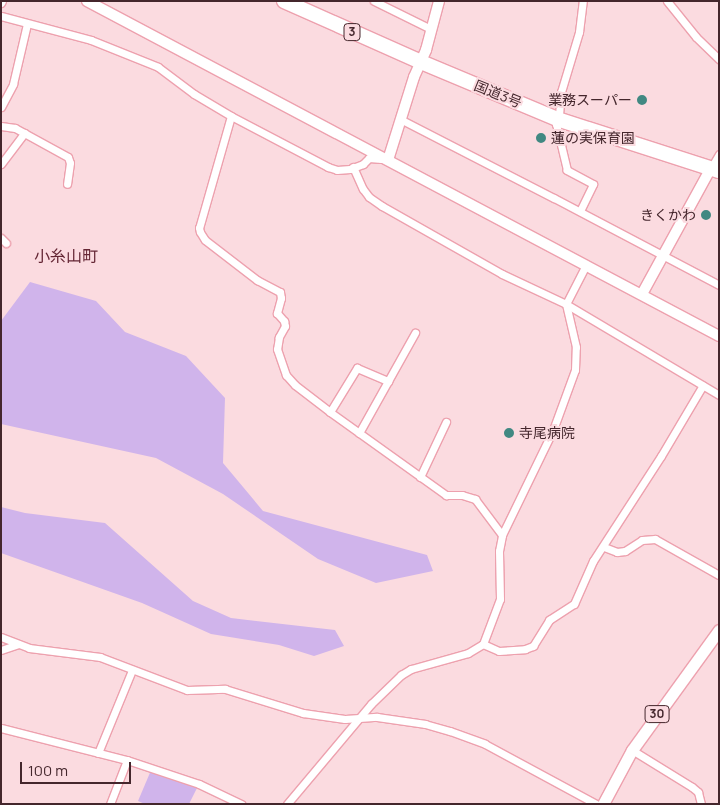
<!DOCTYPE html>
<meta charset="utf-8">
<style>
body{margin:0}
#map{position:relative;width:720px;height:805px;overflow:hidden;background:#fbdbe0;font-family:Manrope,"Noto Sans JP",sans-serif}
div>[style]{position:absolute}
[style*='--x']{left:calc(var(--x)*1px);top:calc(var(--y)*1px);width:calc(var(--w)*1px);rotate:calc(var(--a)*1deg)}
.green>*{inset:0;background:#d0b4eb}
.roads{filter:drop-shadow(1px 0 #eda1ae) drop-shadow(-1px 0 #eda1ae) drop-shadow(0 1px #eda1ae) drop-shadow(0 -1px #eda1ae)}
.street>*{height:7px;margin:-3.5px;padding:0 3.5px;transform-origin:3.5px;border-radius:3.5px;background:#fff}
.secondary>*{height:10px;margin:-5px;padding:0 5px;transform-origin:5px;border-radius:5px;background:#fff}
.primary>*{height:11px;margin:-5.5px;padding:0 5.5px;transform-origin:5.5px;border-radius:5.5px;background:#fff}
.highway>*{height:14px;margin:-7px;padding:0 7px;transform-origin:7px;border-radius:7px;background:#fff}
.dots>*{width:14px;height:14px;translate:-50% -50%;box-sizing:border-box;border:2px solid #fbdbe0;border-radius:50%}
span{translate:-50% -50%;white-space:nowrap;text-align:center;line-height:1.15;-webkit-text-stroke:4px #fbdbe0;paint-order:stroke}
.shield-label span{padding:1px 4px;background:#fbdbe0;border:1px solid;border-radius:4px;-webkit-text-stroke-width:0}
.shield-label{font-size:12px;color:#44262c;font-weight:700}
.street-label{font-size:14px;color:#44262c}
.poi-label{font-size:14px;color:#44262c}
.right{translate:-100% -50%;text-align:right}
.left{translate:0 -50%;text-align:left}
.quarter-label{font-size:16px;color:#642634}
.frame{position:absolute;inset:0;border:2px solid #44262c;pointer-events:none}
.scale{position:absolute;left:20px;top:762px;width:111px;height:22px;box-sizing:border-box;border:2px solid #44262c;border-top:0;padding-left:6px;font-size:15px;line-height:18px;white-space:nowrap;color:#44262c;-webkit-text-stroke:4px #fbdbe0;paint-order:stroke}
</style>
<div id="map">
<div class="green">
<i style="clip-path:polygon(30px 282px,96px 301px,125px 332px,186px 356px,225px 398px,223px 463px,263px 511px,427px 555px,433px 571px,376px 583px,318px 559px,223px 494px,156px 458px,1px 424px,1px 321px)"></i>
<i style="clip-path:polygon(1px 507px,25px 513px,105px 523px,193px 601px,231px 618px,335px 630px,344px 646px,314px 656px,279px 645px,211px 634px,142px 603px,1px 553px)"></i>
<i style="clip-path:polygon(152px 768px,199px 784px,189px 804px,145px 804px,138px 801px)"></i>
</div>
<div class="roads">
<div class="street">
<i style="--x:374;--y:1;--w:64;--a:26.2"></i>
<i style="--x:667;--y:1;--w:46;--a:51.1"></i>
<i style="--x:696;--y:37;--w:32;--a:44"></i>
<i style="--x:1;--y:3;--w:2;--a:-63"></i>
<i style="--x:1;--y:16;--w:93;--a:14.9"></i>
<i style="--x:91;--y:40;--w:72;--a:21.9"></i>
<i style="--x:158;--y:67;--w:45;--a:36.9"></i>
<i style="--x:194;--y:94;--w:43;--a:30.7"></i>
<i style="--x:231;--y:116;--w:110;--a:27.7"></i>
<i style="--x:328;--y:167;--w:9;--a:18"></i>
<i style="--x:337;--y:170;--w:13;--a:-4"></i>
<i style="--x:350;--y:169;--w:14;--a:-21"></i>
<i style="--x:363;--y:164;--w:8;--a:-45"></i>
<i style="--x:369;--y:158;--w:12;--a:5"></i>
<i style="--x:1;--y:107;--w:26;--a:-62"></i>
<i style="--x:13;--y:84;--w:62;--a:-76.9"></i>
<i style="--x:231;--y:116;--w:116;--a:105.9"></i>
<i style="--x:199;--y:228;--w:4;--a:76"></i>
<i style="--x:200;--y:232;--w:9;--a:58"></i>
<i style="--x:205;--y:240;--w:66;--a:37.6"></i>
<i style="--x:257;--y:280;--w:26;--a:28"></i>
<i style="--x:280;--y:292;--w:6;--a:81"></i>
<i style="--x:281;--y:298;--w:16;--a:105"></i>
<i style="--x:277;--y:313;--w:11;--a:49"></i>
<i style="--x:284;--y:321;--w:5;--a:79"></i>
<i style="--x:285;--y:326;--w:13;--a:119"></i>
<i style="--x:279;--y:337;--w:12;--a:99"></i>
<i style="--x:277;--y:349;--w:28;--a:71"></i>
<i style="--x:286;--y:375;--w:13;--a:48"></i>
<i style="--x:295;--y:385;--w:44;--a:37.6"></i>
<i style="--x:330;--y:412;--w:143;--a:35.6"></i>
<i style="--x:446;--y:495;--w:16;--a:0"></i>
<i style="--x:462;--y:495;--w:14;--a:17"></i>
<i style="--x:475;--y:499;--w:45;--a:53.1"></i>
<i style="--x:400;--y:119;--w:173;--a:27.2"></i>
<i style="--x:554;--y:198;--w:187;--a:27.8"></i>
<i style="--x:1;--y:126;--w:14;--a:8"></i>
<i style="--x:15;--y:128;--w:60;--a:28.7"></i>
<i style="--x:68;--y:157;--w:6;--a:72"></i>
<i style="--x:70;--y:163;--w:21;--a:98"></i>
<i style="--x:1;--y:164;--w:39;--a:-53"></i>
<i style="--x:353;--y:167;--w:24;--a:66"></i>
<i style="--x:363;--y:189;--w:10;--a:53"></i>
<i style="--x:369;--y:197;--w:16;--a:35"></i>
<i style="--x:382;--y:206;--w:138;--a:29.5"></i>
<i style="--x:502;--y:274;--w:71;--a:25.1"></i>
<i style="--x:566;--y:304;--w:178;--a:30.7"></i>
<i style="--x:711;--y:168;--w:16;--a:-60"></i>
<i style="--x:580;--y:211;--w:30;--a:-64"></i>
<i style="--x:593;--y:184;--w:30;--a:-152"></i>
<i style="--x:567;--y:170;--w:47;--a:-103.4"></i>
<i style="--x:556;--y:124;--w:9;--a:-72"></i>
<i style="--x:559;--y:115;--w:23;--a:-85"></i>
<i style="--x:561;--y:92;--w:63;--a:-73.3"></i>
<i style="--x:579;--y:32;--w:31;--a:-83"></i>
<i style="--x:1;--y:238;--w:7;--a:45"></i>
<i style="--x:330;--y:412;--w:52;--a:-58.5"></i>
<i style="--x:357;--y:368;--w:34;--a:23"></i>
<i style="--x:359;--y:433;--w:115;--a:-60.8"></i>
<i style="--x:420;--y:477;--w:61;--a:-64.7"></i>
<i style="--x:604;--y:547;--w:14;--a:21"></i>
<i style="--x:617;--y:552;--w:8;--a:-7"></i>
<i style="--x:625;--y:551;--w:20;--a:-33"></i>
<i style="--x:642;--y:540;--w:13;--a:-4"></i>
<i style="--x:655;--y:539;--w:73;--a:29.4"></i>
<i style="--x:1;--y:637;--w:30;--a:21"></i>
<i style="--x:29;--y:648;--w:72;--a:7.2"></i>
<i style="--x:100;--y:657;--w:93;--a:20.8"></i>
<i style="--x:187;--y:690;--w:38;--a:-2"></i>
<i style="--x:225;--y:689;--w:82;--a:17.1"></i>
<i style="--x:303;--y:713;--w:42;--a:8.1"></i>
<i style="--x:345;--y:719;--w:32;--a:-4"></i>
<i style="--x:377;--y:717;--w:49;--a:8.3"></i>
<i style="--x:425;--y:724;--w:26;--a:16"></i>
<i style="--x:450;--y:731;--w:37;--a:20"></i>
<i style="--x:485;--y:744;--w:126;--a:28.4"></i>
<i style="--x:483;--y:644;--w:17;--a:24"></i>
<i style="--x:499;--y:651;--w:26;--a:-4"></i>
<i style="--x:525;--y:649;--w:9;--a:-21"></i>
<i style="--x:533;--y:646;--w:31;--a:-58"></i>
<i style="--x:549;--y:620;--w:30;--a:-33"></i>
<i style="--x:574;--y:604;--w:47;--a:-66.2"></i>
<i style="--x:593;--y:561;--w:125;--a:-57.1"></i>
<i style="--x:661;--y:456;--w:82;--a:-59.4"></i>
<i style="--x:1;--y:650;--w:18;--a:-19"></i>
<i style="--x:1;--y:728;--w:130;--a:14.3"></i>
<i style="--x:127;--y:760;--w:76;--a:18.4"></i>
<i style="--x:199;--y:784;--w:47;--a:25.5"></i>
<i style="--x:632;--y:750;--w:70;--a:31.7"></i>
<i style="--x:692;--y:787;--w:8;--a:40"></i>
<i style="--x:698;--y:792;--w:12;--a:76"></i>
<i style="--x:98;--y:753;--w:90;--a:-67.7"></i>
<i style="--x:110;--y:804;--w:47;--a:-68.9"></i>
<i style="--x:287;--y:804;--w:131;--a:-50"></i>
<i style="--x:371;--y:704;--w:42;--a:-44"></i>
<i style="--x:401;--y:675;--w:12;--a:-31"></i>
<i style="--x:411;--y:669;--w:59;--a:-15.7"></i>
<i style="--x:468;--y:653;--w:17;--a:-31"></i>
<i style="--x:483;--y:644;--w:48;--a:-69.3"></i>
<i style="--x:500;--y:599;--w:48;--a:-91.2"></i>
<i style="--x:499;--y:551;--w:16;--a:-79"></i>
<i style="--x:502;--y:535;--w:117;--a:-64.1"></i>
<i style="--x:553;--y:430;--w:64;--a:-69.9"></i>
<i style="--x:575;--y:370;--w:23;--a:-88"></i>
<i style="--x:576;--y:347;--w:44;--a:-103.1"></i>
<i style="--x:566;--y:304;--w:44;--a:-62.9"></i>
</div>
<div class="secondary">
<i style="--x:87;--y:1;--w:715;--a:27.93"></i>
<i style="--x:388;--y:160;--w:87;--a:-72.6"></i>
<i style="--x:414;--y:77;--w:30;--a:-66"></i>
<i style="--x:426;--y:50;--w:51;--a:-75.1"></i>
<i style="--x:642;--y:294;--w:144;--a:-61.3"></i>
</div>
<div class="primary">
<i style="--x:603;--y:804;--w:61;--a:-61.8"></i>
<i style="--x:632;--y:750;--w:148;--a:-54.1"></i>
</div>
<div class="highway">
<i style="--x:284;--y:1;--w:150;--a:24"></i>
<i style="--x:421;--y:62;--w:147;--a:22.7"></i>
<i style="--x:557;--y:119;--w:170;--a:17.8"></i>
</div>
</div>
<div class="dots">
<i style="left:642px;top:100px;background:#418882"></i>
<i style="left:541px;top:138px;background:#418882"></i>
<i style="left:706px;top:215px;background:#418882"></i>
<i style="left:509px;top:433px;background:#418882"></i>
</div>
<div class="shield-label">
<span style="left:352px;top:32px">3</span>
<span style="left:657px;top:714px">30</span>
</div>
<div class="street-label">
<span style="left:498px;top:94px;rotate:22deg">国道3号</span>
</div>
<div class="poi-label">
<span class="right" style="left:632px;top:100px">業務スーパー</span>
<span class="left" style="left:551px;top:138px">蓮の実保育園</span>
<span class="right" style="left:696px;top:215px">きくかわ</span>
<span class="left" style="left:519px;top:433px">寺尾病院</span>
</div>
<div class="quarter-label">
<span style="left:66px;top:256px">小糸山町</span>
</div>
<div class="frame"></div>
<div class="scale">100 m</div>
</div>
